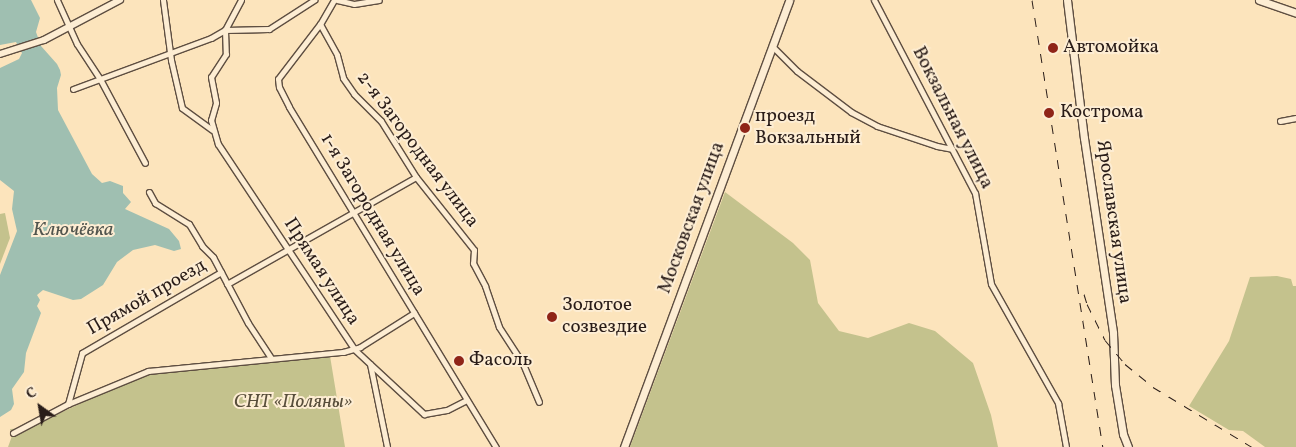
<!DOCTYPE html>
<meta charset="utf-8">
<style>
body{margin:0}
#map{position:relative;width:1296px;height:447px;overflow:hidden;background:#fce4bc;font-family:Vollkorn,serif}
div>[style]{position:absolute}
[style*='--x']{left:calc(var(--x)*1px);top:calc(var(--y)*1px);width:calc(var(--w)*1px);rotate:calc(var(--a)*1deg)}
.green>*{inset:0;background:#c4c28d}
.water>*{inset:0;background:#9fbfb1}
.roads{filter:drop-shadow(1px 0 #5e4e41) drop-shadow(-1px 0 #5e4e41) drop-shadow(0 1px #5e4e41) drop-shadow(0 -1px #5e4e41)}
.minor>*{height:5px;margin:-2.5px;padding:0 2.5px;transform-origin:2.5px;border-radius:2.5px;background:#fdedd3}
.tertiary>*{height:6px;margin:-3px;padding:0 3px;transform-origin:3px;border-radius:3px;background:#fdedd3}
.secondary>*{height:7px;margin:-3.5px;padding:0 3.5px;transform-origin:3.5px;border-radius:3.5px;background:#fdedd3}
.rail>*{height:1px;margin-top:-0.5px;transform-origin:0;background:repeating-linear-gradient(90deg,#291c18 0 9px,transparent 0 18px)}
.dots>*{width:14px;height:14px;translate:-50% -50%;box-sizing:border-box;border:2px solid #fdedd3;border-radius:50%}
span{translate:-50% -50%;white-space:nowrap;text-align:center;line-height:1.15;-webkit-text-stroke:4px #fdedd3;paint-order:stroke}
.poi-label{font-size:19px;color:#291c18}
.left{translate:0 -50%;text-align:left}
.street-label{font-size:19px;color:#291c18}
.park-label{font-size:19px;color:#584e3b;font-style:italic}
.water-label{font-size:20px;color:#52554e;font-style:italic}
.north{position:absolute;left:15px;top:382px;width:50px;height:50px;-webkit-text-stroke:4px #fdedd3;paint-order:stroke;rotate:328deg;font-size:14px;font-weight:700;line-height:20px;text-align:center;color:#291c18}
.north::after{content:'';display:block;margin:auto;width:18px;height:22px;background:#291c18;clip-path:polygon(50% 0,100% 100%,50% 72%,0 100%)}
</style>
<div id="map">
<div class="green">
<i style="clip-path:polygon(725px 192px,793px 243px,810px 260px,818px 303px,839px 331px,868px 338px,909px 323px,935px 331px,973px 363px,991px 415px,998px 447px,630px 447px)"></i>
<i style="clip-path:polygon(5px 213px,10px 238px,0 264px,0 214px)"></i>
<i style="clip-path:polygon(1277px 276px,1291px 279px,1293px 286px,1296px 286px,1296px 447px,1265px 447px,1243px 431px,1229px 430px,1189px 406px,1229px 341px,1250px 277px)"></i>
<i style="clip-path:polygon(330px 356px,345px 447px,8px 447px,12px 436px,10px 429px,28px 428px,137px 377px,151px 372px)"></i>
</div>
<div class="water">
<i style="clip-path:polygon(0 0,31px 0,40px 18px,36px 32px,41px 46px,57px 64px,60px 70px,61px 75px,57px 88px,58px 110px,92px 174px,102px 183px,110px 181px,123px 186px,123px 193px,131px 202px,125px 209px,169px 229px,179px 241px,181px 249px,174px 251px,155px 245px,133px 250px,117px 262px,103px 285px,81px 299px,73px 300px,43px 290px,37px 295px,40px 300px,37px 306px,41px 313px,26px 353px,24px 372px,12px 389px,14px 404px,11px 410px,0 417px,0 275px,17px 231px,12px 209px,14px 191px,0 180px,0 68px,19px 59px,22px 53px,16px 42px,0 45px)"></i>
</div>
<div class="roads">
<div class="minor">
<i style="--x:57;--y:0;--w:48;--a:65.6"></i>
<i style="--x:77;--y:44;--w:42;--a:56.7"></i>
<i style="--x:100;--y:79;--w:95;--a:61.8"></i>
<i style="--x:163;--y:0;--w:61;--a:82.4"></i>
<i style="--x:171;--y:60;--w:49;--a:77.1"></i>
<i style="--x:182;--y:108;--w:37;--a:36"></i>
<i style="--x:334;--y:0;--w:28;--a:120"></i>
<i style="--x:320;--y:24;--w:69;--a:127.4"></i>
<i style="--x:278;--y:79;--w:8;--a:83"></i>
<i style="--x:279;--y:87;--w:22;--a:63"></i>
<i style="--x:289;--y:107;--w:398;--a:58.7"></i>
<i style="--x:337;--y:0;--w:17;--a:13"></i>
<i style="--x:354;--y:4;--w:25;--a:-9"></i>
<i style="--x:874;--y:0;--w:218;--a:62.4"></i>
<i style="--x:975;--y:193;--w:92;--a:80"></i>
<i style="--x:991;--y:284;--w:137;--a:60.6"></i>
<i style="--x:1058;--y:403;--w:45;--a:79.7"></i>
<i style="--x:320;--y:24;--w:35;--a:61"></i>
<i style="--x:337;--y:55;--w:24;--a:75"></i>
<i style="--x:343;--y:78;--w:19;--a:55"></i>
<i style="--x:354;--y:94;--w:38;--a:45"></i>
<i style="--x:381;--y:121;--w:66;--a:58"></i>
<i style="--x:416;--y:177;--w:93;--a:51.5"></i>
<i style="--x:474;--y:250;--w:13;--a:94"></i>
<i style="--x:473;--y:263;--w:26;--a:62"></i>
<i style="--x:485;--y:286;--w:43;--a:71.1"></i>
<i style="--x:499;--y:327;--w:44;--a:57"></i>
<i style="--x:523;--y:364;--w:41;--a:67.2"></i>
<i style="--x:225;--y:30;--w:24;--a:88"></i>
<i style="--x:226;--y:54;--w:27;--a:123"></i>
<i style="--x:211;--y:77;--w:26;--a:79"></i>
<i style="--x:216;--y:103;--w:18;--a:106"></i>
<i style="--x:211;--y:120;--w:25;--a:74"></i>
<i style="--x:218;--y:144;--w:246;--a:56.4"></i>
<i style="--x:354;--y:349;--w:96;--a:42.9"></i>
<i style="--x:424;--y:414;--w:23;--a:-10"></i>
<i style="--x:447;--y:410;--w:22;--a:-27"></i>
<i style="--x:225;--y:30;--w:44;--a:-1.3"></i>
<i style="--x:269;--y:29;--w:54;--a:-32.8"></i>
<i style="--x:772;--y:46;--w:35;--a:45"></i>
<i style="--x:797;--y:71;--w:68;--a:37.2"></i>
<i style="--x:851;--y:112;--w:30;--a:28"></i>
<i style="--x:877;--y:126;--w:63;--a:18.4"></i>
<i style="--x:937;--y:146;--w:15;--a:11"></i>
<i style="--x:73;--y:89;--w:147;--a:-20.3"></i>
<i style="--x:211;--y:38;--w:16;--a:-30"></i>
<i style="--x:225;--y:30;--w:34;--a:-62"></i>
<i style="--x:1280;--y:121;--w:16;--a:-11"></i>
<i style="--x:149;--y:192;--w:13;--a:61"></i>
<i style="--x:155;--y:203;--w:40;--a:32"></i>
<i style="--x:189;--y:224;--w:26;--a:59"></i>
<i style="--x:202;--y:246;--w:16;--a:45"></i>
<i style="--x:213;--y:257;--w:75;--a:62.1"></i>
<i style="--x:248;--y:323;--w:42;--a:56.7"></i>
<i style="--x:227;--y:284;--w:217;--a:-29.5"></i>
<i style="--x:370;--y:364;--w:85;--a:78.4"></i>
<i style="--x:68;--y:404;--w:53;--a:-74.6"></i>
<i style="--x:82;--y:353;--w:161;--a:-30.2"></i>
<i style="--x:13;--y:433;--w:62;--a:-27.8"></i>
<i style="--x:68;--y:404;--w:87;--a:-22.4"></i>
<i style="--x:148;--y:371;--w:196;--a:-5.6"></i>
<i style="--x:343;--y:352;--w:18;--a:-16"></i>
<i style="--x:360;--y:347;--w:64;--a:-32.2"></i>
</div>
<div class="tertiary">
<i style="--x:0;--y:54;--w:46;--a:-17.7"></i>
<i style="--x:44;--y:40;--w:86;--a:-27.8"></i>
</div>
<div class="secondary">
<i style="--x:1067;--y:0;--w:139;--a:83"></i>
<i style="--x:1084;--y:138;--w:197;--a:81.5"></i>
<i style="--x:1113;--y:333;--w:52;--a:87.8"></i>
<i style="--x:1115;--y:385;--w:50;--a:80.7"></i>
<i style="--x:1123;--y:434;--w:14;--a:69"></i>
<i style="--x:1259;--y:0;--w:39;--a:19"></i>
<i style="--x:624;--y:447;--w:476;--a:-69.7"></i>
</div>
</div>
<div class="rail">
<i style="--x:1032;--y:0;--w:453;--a:81"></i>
<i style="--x:1084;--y:294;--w:10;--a:73"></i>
<i style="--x:1087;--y:304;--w:40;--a:63.4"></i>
<i style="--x:1105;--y:340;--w:31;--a:50"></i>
<i style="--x:1125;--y:364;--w:36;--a:39"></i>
<i style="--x:1153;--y:387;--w:116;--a:31.2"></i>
</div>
<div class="dots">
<i style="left:1053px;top:48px;background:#8f2418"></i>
<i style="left:1049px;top:113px;background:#8f2418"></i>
<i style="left:745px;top:128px;background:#8f2418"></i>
<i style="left:552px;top:317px;background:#8f2418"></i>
<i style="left:459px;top:361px;background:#8f2418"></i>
</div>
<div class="poi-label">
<span class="left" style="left:1063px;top:48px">Автомойка</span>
<span class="left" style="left:1060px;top:113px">Кострома</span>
<span class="left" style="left:755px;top:128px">проезд<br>Вокзальный</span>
<span class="left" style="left:562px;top:317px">Золотое<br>созвездие</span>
<span class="left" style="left:469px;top:361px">Фасоль</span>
</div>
<div class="street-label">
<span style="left:952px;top:118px;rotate:63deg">Вокзальная улица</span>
<span style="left:417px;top:150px;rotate:53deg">2-я Загородная улица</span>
<span style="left:372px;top:215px;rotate:59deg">1-я Загородная улица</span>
<span style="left:692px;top:218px;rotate:-70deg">Московская улица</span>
<span style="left:1113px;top:222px;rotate:82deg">Ярославская улица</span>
<span style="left:321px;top:272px;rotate:57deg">Прямая улица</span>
<span style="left:147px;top:298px;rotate:-30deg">Прямой проезд</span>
</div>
<div class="park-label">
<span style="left:293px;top:403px">СНТ «Поляны»</span>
</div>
<div class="water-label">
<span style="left:73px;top:230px">Ключёвка</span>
</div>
<div class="north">С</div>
</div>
